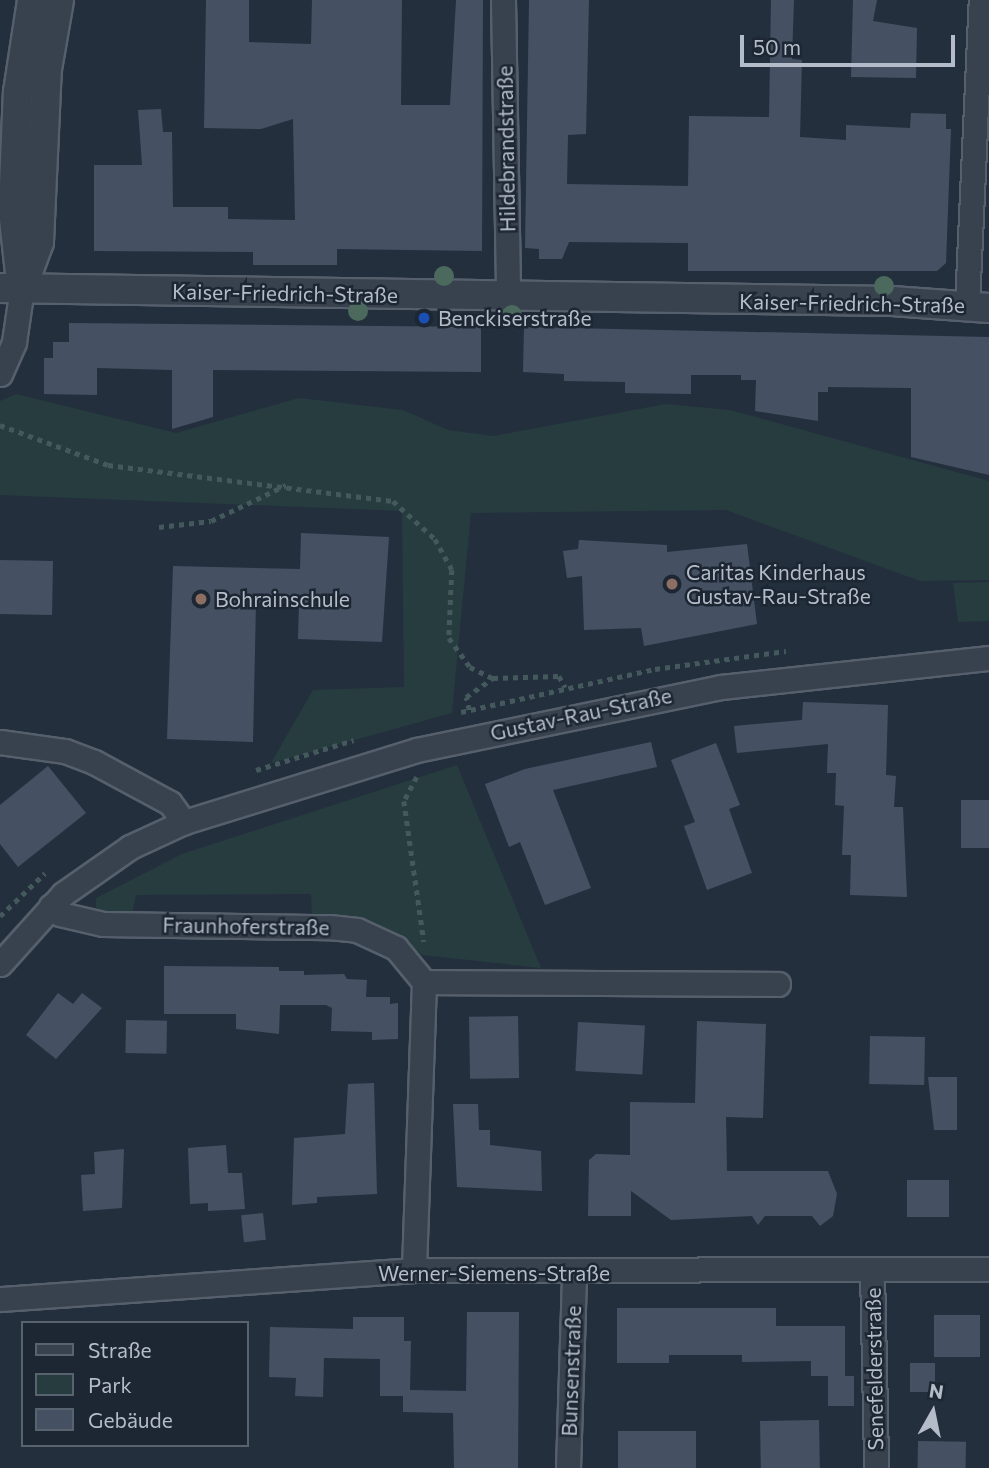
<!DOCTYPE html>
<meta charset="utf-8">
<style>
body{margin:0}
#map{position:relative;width:989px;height:1468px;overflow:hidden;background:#242f3e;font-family:Commissioner,sans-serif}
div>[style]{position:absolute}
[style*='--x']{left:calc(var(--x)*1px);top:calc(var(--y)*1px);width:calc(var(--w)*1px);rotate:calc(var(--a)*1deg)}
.green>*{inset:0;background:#263c3f}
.building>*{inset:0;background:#455162;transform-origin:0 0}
.path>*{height:4.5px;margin-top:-2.25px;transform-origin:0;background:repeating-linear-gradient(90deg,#44595c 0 5px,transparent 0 10px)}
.roads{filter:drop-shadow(2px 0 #565f6c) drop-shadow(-2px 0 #565f6c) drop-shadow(0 2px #565f6c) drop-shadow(0 -2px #565f6c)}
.minor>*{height:23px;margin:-11.5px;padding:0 11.5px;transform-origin:11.5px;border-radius:11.5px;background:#38414e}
.tertiary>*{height:28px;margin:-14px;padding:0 14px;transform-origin:14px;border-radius:14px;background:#38414e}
.trees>*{width:20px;height:20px;margin:-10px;border-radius:50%;background:#4b6a5d}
.dots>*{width:19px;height:19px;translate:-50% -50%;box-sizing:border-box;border:4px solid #1d2633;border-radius:50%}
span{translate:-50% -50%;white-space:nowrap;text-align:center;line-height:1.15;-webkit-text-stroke:5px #1d2633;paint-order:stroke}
.street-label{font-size:21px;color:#b4bcc9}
.poi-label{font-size:21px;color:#b4bcc9}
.left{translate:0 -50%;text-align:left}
.legend{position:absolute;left:21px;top:1321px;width:228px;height:126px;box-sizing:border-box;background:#1d2633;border:2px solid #59626f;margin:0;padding:9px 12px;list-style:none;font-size:21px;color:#b4bcc9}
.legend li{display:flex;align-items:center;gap:14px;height:35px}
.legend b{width:35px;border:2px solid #59626f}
.north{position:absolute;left:898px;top:1377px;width:70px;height:70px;-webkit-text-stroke:5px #1d2633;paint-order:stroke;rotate:9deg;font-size:19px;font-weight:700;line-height:28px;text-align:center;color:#b4bcc9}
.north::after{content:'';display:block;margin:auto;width:24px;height:32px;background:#b4bcc9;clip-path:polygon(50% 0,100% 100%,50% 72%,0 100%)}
.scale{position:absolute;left:740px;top:35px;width:215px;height:32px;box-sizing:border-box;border:4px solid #b4bcc9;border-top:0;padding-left:9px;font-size:21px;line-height:24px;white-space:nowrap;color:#b4bcc9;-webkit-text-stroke:5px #1d2633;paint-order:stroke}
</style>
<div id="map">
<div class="green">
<i style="clip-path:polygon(16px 394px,176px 433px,299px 398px,403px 410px,448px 430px,493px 436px,666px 404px,730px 410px,989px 481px,989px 580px,920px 581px,726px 510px,471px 513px,452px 713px,271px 763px,313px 690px,404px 687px,402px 511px,0 495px,0 401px)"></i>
<i style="clip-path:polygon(989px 582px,989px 621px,958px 622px,953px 583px)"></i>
<i style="clip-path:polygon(457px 765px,541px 968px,422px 955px,390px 930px,352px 920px,312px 919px,311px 894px,136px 895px,131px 918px,101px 915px,96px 909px,96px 898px,182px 854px)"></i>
</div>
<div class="building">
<i style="clip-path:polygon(206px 0,249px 0,249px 42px,311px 44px,312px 0,402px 0,401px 105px,450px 105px,456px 0,483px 0,482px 251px,337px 249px,337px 265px,253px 265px,253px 252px,94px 251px,94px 165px,142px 165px,138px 110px,161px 109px,163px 132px,172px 132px,173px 207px,228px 207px,228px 219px,295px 220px,293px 119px,261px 129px,204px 128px)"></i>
<i style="clip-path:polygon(529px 0,589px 0,586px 134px,568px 135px,567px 184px,688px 186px,689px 116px,769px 117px,771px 0,794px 0,792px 59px,802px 60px,800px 137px,846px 140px,846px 125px,910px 128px,911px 113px,946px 114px,946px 129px,951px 129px,946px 263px,937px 271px,688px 271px,688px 243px,569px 242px,562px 259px,539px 259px,539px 249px,525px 248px)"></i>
<i style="clip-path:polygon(853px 0,877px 0,873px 21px,917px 28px,916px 78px,851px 77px)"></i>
<i style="clip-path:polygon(69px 323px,481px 327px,481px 372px,213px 370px,213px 417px,172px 429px,172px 370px,97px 368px,97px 395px,44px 394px,44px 358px,53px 358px,53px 342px,69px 342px)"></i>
<i style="clip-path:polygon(524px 327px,989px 337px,989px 475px,911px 457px,911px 388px,828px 387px,828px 392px,818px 392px,818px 421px,755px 411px,756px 380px,741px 380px,741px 375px,691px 375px,691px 394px,625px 393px,625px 382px,564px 381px,564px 374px,523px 372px)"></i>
<i style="clip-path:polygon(301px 533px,389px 537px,382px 642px,298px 639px,299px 604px,256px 603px,253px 742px,167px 739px,173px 566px,300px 569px)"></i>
<i style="clip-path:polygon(579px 540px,667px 545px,667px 552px,747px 544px,757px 624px,644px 646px,641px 628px,584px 630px,582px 576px,567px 578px,563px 551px,578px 549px)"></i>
<i style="left:0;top:560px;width:53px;height:54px;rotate:1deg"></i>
<i style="clip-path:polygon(803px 702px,888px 705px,886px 775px,896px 776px,894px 807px,903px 807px,907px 897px,850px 895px,851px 855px,842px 855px,844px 806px,835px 805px,836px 773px,827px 773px,828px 744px,737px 753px,734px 726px,802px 720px)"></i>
<i style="clip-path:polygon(651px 742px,657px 767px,553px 790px,591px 888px,545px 905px,520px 842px,509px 847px,485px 784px,525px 769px)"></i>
<i style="clip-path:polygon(716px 743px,740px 805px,729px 809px,752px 873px,707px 890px,684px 826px,695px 822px,671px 760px)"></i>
<i style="clip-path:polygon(48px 766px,86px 813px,18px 867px,0 844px,0 805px)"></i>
<i style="left:961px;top:800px;width:28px;height:48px"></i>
<i style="clip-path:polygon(164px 966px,279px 967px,279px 971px,304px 971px,304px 975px,344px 974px,347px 979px,367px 980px,366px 997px,390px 997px,390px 1004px,398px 1003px,398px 1039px,372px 1040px,372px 1032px,331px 1031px,332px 1008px,326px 1005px,280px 1005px,279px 1034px,236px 1029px,236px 1014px,164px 1014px)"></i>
<i style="clip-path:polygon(58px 993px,73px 1004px,82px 993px,102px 1008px,56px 1059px,26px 1035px)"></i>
<i style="left:518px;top:1016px;width:62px;height:49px;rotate:89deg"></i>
<i style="left:126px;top:1020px;width:41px;height:33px;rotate:1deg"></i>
<i style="clip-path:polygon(697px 1021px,766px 1024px,763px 1118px,726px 1117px,727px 1171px,828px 1171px,837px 1194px,833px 1216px,820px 1226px,812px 1216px,765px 1216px,758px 1225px,752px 1216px,671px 1220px,631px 1191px,631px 1216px,588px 1216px,589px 1160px,596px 1154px,630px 1155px,630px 1102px,695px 1103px)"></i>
<i style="left:578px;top:1022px;width:67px;height:49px;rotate:3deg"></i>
<i style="left:870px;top:1036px;width:55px;height:48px;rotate:1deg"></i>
<i style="clip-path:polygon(928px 1077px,957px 1077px,957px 1130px,934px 1130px)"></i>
<i style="clip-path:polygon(374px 1083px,377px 1194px,317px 1197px,317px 1203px,292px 1205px,294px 1138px,345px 1134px,348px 1084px)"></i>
<i style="clip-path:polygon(453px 1104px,478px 1104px,479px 1130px,490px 1130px,490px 1145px,541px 1151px,542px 1191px,457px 1187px)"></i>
<i style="clip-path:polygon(226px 1145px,228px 1173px,242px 1173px,245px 1209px,208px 1211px,208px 1203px,190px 1204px,188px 1148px)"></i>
<i style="clip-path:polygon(124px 1149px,122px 1208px,83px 1211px,81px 1175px,95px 1174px,94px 1152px)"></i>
<i style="left:907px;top:1180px;width:42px;height:37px"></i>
<i style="left:263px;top:1213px;width:27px;height:22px;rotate:84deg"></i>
<i style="clip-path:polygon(617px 1308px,776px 1308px,776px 1326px,845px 1326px,845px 1376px,811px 1376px,811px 1361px,742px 1362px,742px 1355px,669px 1355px,669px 1363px,617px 1363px)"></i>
<i style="clip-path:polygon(467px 1312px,519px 1312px,518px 1468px,454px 1468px,453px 1413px,403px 1412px,403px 1396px,380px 1396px,380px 1359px,324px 1358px,323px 1397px,295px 1396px,296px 1378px,269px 1377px,270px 1327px,353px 1329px,353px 1317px,404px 1317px,404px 1341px,411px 1341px,410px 1390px,466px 1391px)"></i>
<i style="left:934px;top:1315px;width:46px;height:42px"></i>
<i style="left:910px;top:1363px;width:25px;height:29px"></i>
<i style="left:828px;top:1376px;width:26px;height:30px"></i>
<i style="left:819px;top:1420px;width:48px;height:59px;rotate:89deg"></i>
<i style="left:618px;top:1431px;width:78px;height:37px"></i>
<i style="left:918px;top:1441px;width:48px;height:27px;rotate:1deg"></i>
</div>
<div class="path">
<i style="--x:0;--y:425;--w:115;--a:20.3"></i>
<i style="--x:108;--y:465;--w:287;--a:7.2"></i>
<i style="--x:393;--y:501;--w:57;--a:42.1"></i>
<i style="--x:435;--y:539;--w:35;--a:61"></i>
<i style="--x:452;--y:570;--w:68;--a:92.5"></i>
<i style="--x:449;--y:638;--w:36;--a:54"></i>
<i style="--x:470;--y:667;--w:25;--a:26"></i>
<i style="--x:493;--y:678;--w:66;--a:-1.7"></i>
<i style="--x:559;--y:676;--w:13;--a:61"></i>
<i style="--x:159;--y:527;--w:52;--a:-6.6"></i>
<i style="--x:211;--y:521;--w:83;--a:-25.6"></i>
<i style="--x:469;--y:710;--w:13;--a:-103"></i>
<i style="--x:466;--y:697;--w:33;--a:-35"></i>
<i style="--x:461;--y:712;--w:199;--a:-12.5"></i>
<i style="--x:655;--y:669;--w:132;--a:-7.8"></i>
<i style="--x:256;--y:770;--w:102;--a:-17"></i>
<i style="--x:417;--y:777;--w:27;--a:118"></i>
<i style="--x:404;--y:801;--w:142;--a:81.9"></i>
<i style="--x:0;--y:916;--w:62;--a:-43.7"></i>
</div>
<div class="roads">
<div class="minor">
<i style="--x:503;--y:0;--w:297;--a:89"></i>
<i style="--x:967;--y:304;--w:304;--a:-87.4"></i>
<i style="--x:0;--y:374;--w:35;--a:-66"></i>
<i style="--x:14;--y:342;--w:55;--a:-81.6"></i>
<i style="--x:0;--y:742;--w:66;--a:7.9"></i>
<i style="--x:65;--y:751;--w:31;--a:21"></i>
<i style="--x:94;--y:762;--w:86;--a:28.3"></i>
<i style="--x:170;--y:803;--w:24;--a:54"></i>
<i style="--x:51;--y:906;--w:12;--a:42"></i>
<i style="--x:60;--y:914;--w:44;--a:13.1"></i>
<i style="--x:103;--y:924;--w:226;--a:0.8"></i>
<i style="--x:329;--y:927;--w:28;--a:6"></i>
<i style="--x:357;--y:930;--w:43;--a:24.8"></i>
<i style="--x:396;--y:948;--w:44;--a:50.5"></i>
<i style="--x:424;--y:982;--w:288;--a:92"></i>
<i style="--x:0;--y:964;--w:94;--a:-48"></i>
<i style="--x:63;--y:894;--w:82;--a:-35"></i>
<i style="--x:130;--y:847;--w:60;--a:-24.8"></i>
<i style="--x:184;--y:822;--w:244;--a:-17.2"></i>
<i style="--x:417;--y:750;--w:310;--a:-11.7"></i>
<i style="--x:721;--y:687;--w:270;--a:-6.2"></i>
<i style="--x:424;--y:982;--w:354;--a:0.3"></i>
<i style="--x:872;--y:1270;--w:198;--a:88.8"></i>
<i style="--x:0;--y:1299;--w:415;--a:-4"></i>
<i style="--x:414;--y:1270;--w:575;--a:-0.1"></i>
<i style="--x:568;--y:1468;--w:195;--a:-88.2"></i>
</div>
<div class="tertiary">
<i style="--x:21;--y:282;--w:73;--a:-96.3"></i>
<i style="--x:13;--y:209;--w:117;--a:-87.6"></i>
<i style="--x:18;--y:92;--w:93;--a:-81.3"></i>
<i style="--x:0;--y:288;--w:892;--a:0.83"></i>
<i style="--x:892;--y:301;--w:97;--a:4.1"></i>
<i style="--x:22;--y:288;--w:49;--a:-69.7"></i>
<i style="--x:39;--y:242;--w:173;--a:-87.4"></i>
<i style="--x:47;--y:69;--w:70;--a:-80.1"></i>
</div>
</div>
<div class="trees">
<i style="left:444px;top:276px"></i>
<i style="left:884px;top:286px"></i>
<i style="left:358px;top:311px"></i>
<i style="left:512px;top:315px"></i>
</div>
<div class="dots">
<i style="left:424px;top:318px;background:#1a4fb4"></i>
<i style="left:672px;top:584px;background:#8d6e63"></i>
<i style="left:201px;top:599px;background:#8d6e63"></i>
</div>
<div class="street-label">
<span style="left:506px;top:149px;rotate:-91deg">Hildebrandstraße</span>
<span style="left:285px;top:293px;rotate:1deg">Kaiser-Friedrich-Straße</span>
<span style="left:852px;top:303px;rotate:1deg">Kaiser-Friedrich-Straße</span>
<span style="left:581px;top:714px;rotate:-12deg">Gustav-Rau-Straße</span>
<span style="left:246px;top:926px;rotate:1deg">Fraunhoferstraße</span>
<span style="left:494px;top:1273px">Werner-Siemens-Straße</span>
<span style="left:874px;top:1369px;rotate:-91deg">Senefelderstraße</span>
<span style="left:571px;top:1371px;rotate:-88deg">Bunsenstraße</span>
</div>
<div class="poi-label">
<span class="left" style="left:438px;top:318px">Benckiserstraße</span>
<span class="left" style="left:686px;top:584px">Caritas Kinderhaus<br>Gustav-Rau-Straße</span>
<span class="left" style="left:215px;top:599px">Bohrainschule</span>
</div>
<ul class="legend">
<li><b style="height:9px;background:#38414e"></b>Straße</li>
<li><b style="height:19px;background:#263c3f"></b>Park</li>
<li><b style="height:19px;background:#455162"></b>Gebäude</li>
</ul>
<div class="north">N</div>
<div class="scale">50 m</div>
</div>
